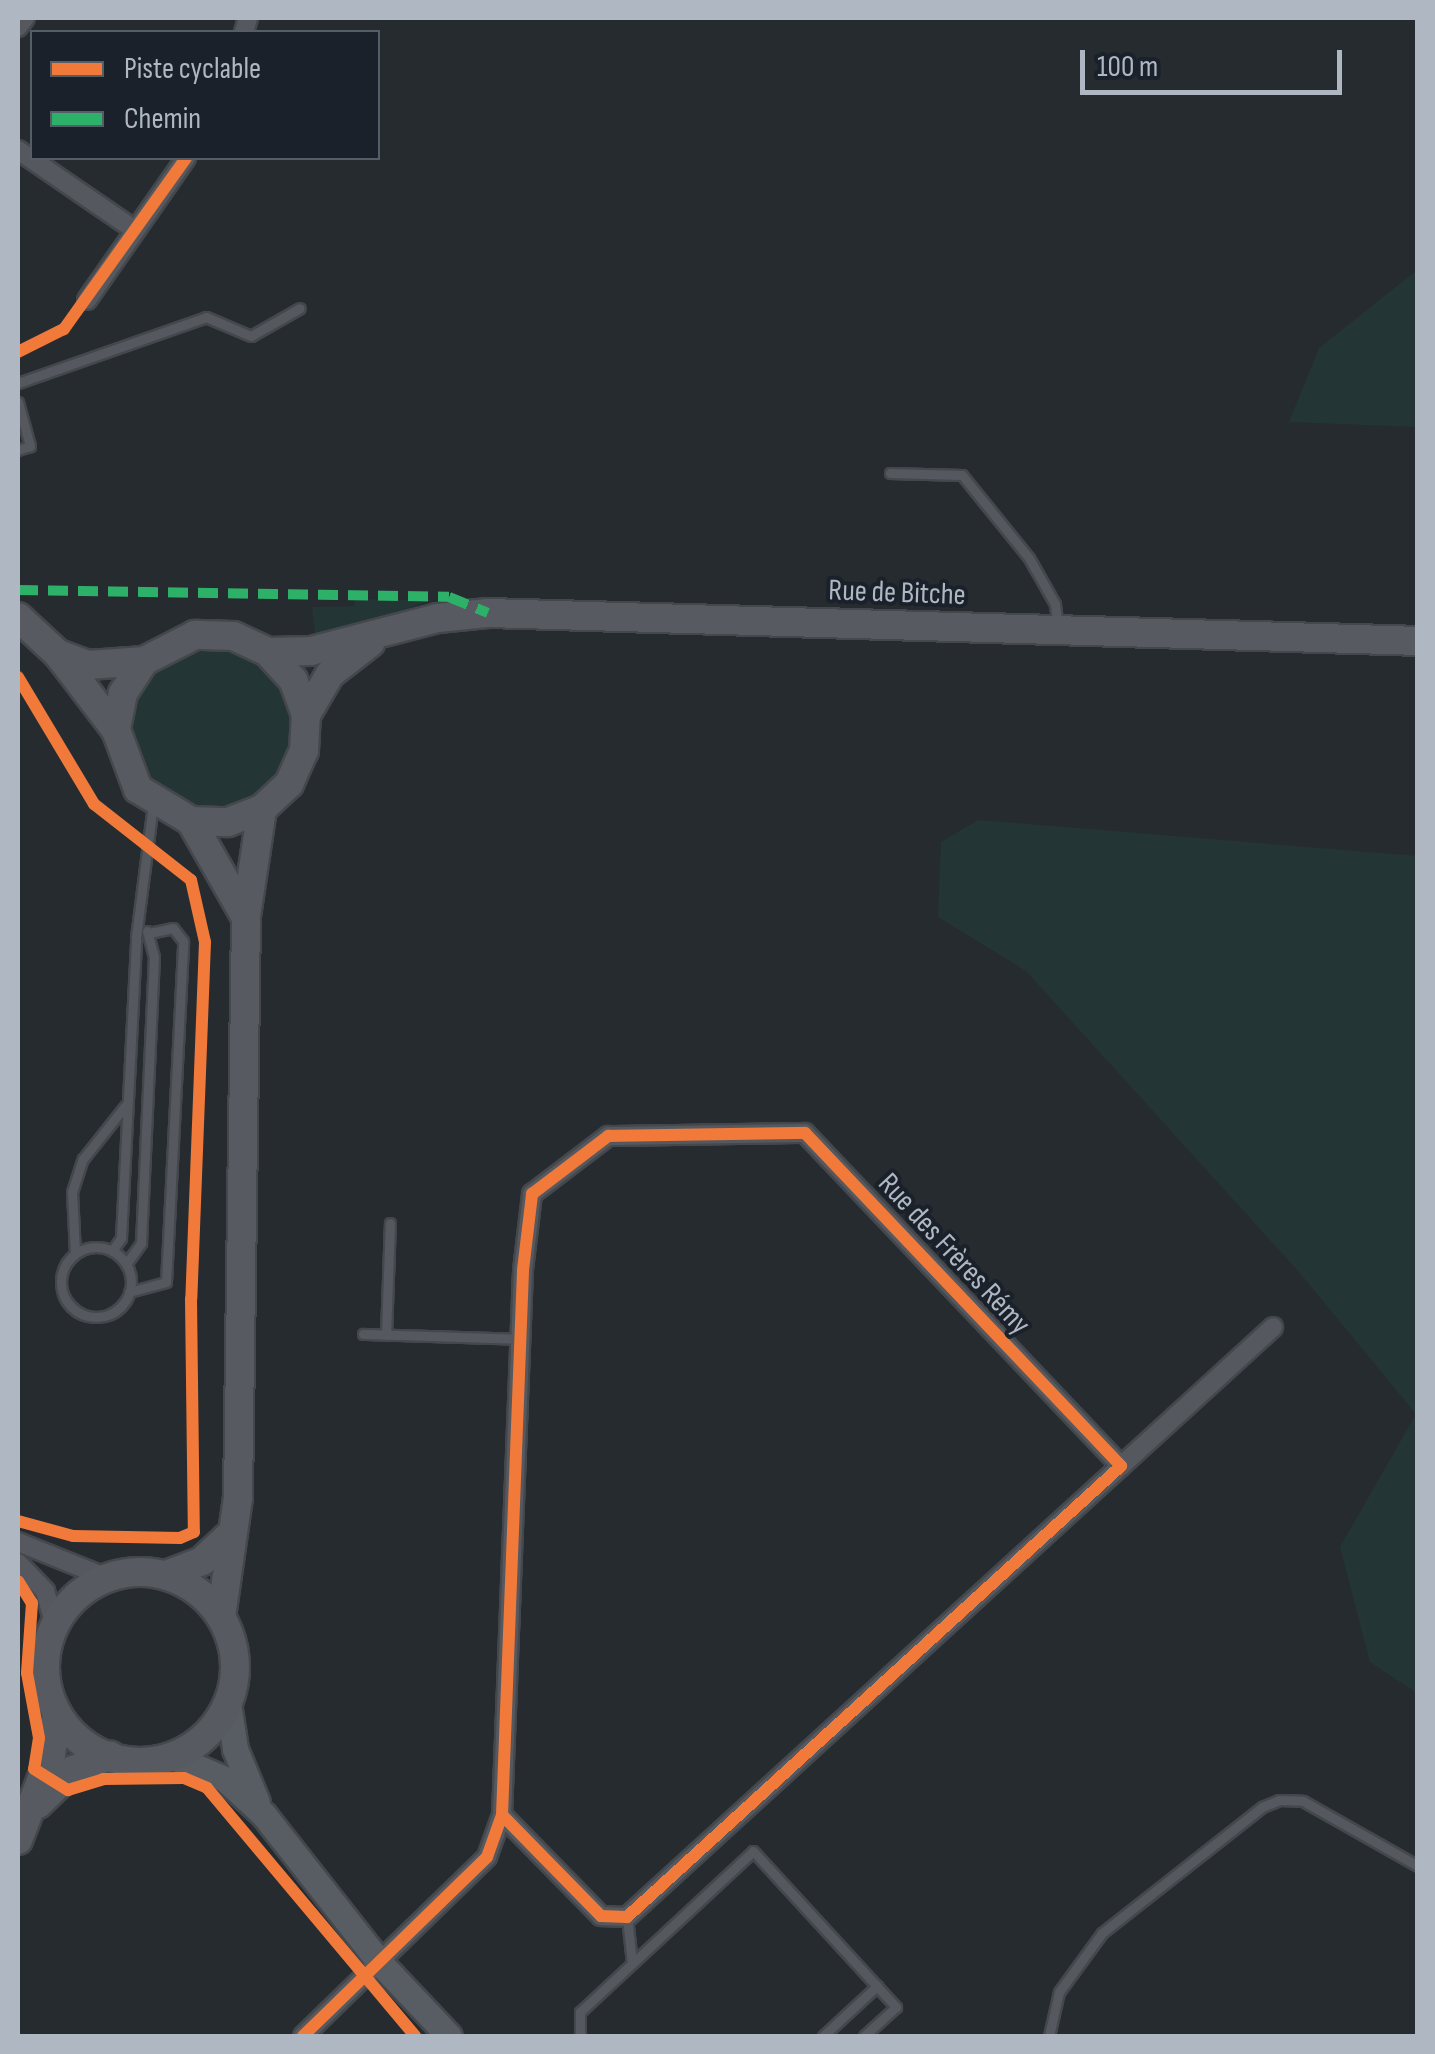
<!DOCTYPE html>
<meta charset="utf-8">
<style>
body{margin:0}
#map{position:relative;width:1435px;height:2054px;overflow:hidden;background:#262b30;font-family:"Sofia Sans Condensed",sans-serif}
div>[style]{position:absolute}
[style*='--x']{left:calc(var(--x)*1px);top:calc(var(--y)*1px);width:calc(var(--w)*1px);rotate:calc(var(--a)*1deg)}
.green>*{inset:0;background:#243536}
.round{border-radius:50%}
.roads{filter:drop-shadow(2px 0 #44484c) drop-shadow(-2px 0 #44484c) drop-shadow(0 2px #44484c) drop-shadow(0 -2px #44484c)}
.lane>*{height:9px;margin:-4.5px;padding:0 4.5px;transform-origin:4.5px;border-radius:4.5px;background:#55595f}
.lane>.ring{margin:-4.5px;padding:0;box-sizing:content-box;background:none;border:9px solid #55595f;border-radius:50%}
.street>*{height:18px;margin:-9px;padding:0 9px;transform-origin:9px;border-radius:9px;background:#55595f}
.secondary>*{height:25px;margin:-12.5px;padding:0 12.5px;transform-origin:12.5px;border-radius:12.5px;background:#585d64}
.primary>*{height:28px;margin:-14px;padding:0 14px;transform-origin:14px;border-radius:14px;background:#575b61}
.primary>.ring{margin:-14px;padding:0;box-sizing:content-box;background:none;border:28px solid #575b61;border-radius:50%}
.quiet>*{height:10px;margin-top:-5px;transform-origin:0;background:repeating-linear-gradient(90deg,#2db169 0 20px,transparent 0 30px)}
.cycleway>*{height:12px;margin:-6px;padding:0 6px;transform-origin:6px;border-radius:6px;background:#f17a3a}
span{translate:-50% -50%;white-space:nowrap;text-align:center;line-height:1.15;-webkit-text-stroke:8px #1a212a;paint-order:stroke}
.street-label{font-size:30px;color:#aeb7c2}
.frame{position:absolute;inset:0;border:20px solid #aeb7c2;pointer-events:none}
.legend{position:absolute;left:30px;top:30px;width:350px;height:130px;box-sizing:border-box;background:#1a212a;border:2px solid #555d67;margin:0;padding:12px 18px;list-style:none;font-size:30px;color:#aeb7c2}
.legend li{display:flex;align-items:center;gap:20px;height:50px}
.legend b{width:50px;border:2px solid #555d67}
.scale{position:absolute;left:1080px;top:50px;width:262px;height:45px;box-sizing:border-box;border:5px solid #aeb7c2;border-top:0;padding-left:12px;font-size:30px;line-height:35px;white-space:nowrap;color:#aeb7c2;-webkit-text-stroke:8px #1a212a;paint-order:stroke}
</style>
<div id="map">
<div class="green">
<i style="clip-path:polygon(1417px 270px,1417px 427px,1289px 422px,1319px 348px)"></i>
<i style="clip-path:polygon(355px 599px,432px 600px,316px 641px,312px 607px,354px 606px)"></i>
<i class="round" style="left:131px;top:645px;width:164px;height:164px"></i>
<i style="clip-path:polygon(978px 820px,1417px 856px,1417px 1693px,1370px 1662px,1340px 1547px,1416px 1414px,1299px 1272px,1026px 971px,938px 917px,941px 842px)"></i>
</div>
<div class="roads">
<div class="lane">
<i style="--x:18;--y:383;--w:199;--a:-19.3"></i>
<i style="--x:206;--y:317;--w:49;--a:22.9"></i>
<i style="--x:251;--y:336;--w:56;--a:-29.7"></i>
<i style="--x:18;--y:402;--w:46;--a:74.7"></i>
<i style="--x:30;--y:446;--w:13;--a:162"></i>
<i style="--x:890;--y:473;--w:72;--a:1.6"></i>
<i style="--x:962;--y:475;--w:107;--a:51.1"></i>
<i style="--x:1029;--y:558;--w:53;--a:60.5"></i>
<i style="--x:1055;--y:604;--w:23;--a:83"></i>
<i class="ring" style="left:61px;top:1247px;width:61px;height:61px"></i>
<i style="--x:112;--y:1251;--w:16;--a:-55"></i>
<i style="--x:121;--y:1238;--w:301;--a:-87.1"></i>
<i style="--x:136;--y:937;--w:134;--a:-82.7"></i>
<i style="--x:75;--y:1253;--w:61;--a:-92.8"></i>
<i style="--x:72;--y:1192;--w:35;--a:-72"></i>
<i style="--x:83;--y:1159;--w:68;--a:-51.6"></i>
<i style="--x:126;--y:1264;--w:26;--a:-54"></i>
<i style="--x:141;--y:1243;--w:286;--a:-87.4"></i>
<i style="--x:154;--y:957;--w:27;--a:-105"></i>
<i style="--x:129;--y:1292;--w:38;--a:-15"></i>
<i style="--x:166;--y:1282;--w:341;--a:-87.1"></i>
<i style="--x:183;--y:941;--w:16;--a:-128"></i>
<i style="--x:173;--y:928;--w:24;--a:168"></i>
<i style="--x:363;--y:1334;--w:157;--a:1.8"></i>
<i style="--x:386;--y:1335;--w:112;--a:-88"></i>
<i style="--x:627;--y:1917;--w:46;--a:83.8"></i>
<i style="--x:580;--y:2036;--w:24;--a:-90"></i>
<i style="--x:580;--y:2012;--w:236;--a:-42.9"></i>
<i style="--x:753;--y:1851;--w:212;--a:47.5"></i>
<i style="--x:896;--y:2007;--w:43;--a:137.8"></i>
<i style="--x:823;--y:2036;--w:74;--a:-42.8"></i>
<i style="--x:1049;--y:2036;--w:45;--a:-77.2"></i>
<i style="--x:1059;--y:1992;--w:73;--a:-53.9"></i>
<i style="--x:1102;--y:1933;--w:204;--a:-38.2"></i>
<i style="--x:1262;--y:1807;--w:18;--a:-22"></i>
<i style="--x:1279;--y:1800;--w:24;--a:2"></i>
<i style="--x:1303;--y:1801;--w:132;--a:29.5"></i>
</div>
<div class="street">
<i style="--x:18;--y:27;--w:11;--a:-52"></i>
<i style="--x:244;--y:32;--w:15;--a:-74"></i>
<i style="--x:18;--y:150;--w:142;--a:34.4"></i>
<i style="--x:87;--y:300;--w:173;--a:-55.1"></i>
<i style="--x:1121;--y:1466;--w:206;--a:-42.4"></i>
<i style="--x:18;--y:1542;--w:96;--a:22"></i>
<i style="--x:18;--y:1563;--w:39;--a:46"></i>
<i style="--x:45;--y:1591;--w:35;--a:74"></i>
<i style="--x:303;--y:2036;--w:257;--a:-44.2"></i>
<i style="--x:487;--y:1857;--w:45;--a:-70.3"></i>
<i style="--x:502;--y:1815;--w:545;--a:-87.79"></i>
<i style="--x:523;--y:1270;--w:77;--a:-83.2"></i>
<i style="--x:532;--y:1194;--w:96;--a:-37.3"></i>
<i style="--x:608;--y:1136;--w:197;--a:-0.9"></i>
<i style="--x:805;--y:1133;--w:459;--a:46.5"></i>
<i style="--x:1121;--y:1466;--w:669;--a:137.61"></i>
<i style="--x:627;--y:1917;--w:26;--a:-178"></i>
<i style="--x:601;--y:1916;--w:141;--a:-134.4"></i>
</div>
<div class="secondary">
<i style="--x:228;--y:1703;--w:47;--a:81.3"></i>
<i style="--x:235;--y:1749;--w:57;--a:67.5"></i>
<i style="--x:171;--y:1756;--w:59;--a:23.1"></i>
<i style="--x:225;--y:1779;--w:53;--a:42.7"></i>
<i style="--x:264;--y:1815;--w:188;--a:51.9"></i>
<i style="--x:380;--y:1963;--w:100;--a:46.6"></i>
</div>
<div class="primary">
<i style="--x:18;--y:617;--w:54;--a:42.8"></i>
<i style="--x:58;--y:654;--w:96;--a:52.7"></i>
<i style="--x:268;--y:652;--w:43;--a:-1.3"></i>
<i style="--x:311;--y:651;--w:131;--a:-14.6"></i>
<i style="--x:438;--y:618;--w:50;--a:-5.7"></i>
<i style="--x:488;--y:613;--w:930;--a:1.72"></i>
<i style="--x:58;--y:654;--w:33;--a:20"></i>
<i style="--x:89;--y:665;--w:55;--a:-4.2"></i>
<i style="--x:306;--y:715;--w:48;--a:-59.7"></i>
<i style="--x:330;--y:674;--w:51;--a:-37.8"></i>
<i style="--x:191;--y:821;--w:37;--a:2"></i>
<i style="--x:228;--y:822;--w:36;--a:-21"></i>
<i style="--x:262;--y:809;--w:37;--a:-43"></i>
<i style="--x:289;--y:784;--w:36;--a:-66"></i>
<i style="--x:304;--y:751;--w:36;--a:-87"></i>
<i style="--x:306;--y:715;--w:37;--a:-110"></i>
<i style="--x:293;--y:680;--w:38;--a:-132"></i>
<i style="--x:268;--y:652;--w:38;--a:-155"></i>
<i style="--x:233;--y:636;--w:38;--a:-178"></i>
<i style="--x:195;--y:635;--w:57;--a:153"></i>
<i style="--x:144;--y:661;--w:38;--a:123"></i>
<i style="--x:123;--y:693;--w:38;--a:101"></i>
<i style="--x:116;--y:730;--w:63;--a:69.6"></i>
<i style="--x:138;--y:789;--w:62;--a:31.1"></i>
<i style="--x:191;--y:821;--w:107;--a:60.3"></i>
<i class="ring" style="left:45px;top:1572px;width:162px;height:162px"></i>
<i style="--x:166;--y:1575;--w:39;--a:-21"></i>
<i style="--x:202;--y:1561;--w:40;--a:-43"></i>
<i style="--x:221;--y:1617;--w:121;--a:-81.9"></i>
<i style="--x:238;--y:1497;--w:581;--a:-89.21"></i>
<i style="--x:246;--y:916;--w:108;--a:-81.5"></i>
<i style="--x:38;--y:1804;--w:49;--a:-44.2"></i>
<i style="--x:73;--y:1770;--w:40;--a:-21"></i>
<i style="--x:18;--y:1840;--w:91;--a:-68.8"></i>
<i style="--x:51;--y:1755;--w:42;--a:-81.9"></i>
</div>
</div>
<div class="quiet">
<i style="--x:18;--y:590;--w:431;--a:0.9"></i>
<i style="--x:449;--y:597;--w:42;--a:22.3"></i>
</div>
<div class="cycleway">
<i style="--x:18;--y:352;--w:51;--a:-26.6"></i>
<i style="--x:64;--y:329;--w:210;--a:-54.5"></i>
<i style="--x:18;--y:677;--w:148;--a:59.1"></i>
<i style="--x:94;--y:804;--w:123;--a:38.1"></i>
<i style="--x:191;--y:880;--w:64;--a:77.3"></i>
<i style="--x:205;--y:942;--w:357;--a:92.2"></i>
<i style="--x:191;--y:1299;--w:233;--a:89.3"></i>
<i style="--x:194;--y:1532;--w:15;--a:157"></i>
<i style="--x:180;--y:1538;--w:107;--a:-178.9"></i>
<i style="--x:73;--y:1536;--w:57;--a:-164.7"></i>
<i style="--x:18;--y:1581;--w:26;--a:58"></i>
<i style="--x:32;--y:1603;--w:70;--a:94.1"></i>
<i style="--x:27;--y:1673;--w:66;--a:79.5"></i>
<i style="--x:39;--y:1738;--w:31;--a:99"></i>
<i style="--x:34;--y:1769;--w:40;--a:32"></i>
<i style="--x:68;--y:1790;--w:37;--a:-17"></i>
<i style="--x:103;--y:1779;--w:81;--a:-0.7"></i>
<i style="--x:184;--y:1778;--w:25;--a:23"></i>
<i style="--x:207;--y:1788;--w:324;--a:50"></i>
<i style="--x:303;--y:2036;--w:257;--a:-44.2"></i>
<i style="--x:487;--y:1857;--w:45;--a:-70.3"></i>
<i style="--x:502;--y:1815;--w:545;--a:-87.79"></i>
<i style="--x:523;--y:1270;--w:77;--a:-83.2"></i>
<i style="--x:532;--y:1194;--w:96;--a:-37.3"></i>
<i style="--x:608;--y:1136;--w:197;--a:-0.9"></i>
<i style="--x:805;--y:1133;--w:459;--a:46.5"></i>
<i style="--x:1121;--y:1466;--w:669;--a:137.61"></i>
<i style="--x:627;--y:1917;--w:26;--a:-178"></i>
<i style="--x:601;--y:1916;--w:141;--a:-134.4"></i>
</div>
<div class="street-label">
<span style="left:897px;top:593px;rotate:2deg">Rue de Bitche</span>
<span style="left:954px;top:1254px;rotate:47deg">Rue des Frères Rémy</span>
</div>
<div class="frame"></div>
<ul class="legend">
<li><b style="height:12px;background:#f17a3a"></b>Piste cyclable</li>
<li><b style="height:12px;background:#2db169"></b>Chemin</li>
</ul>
<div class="scale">100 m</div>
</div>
